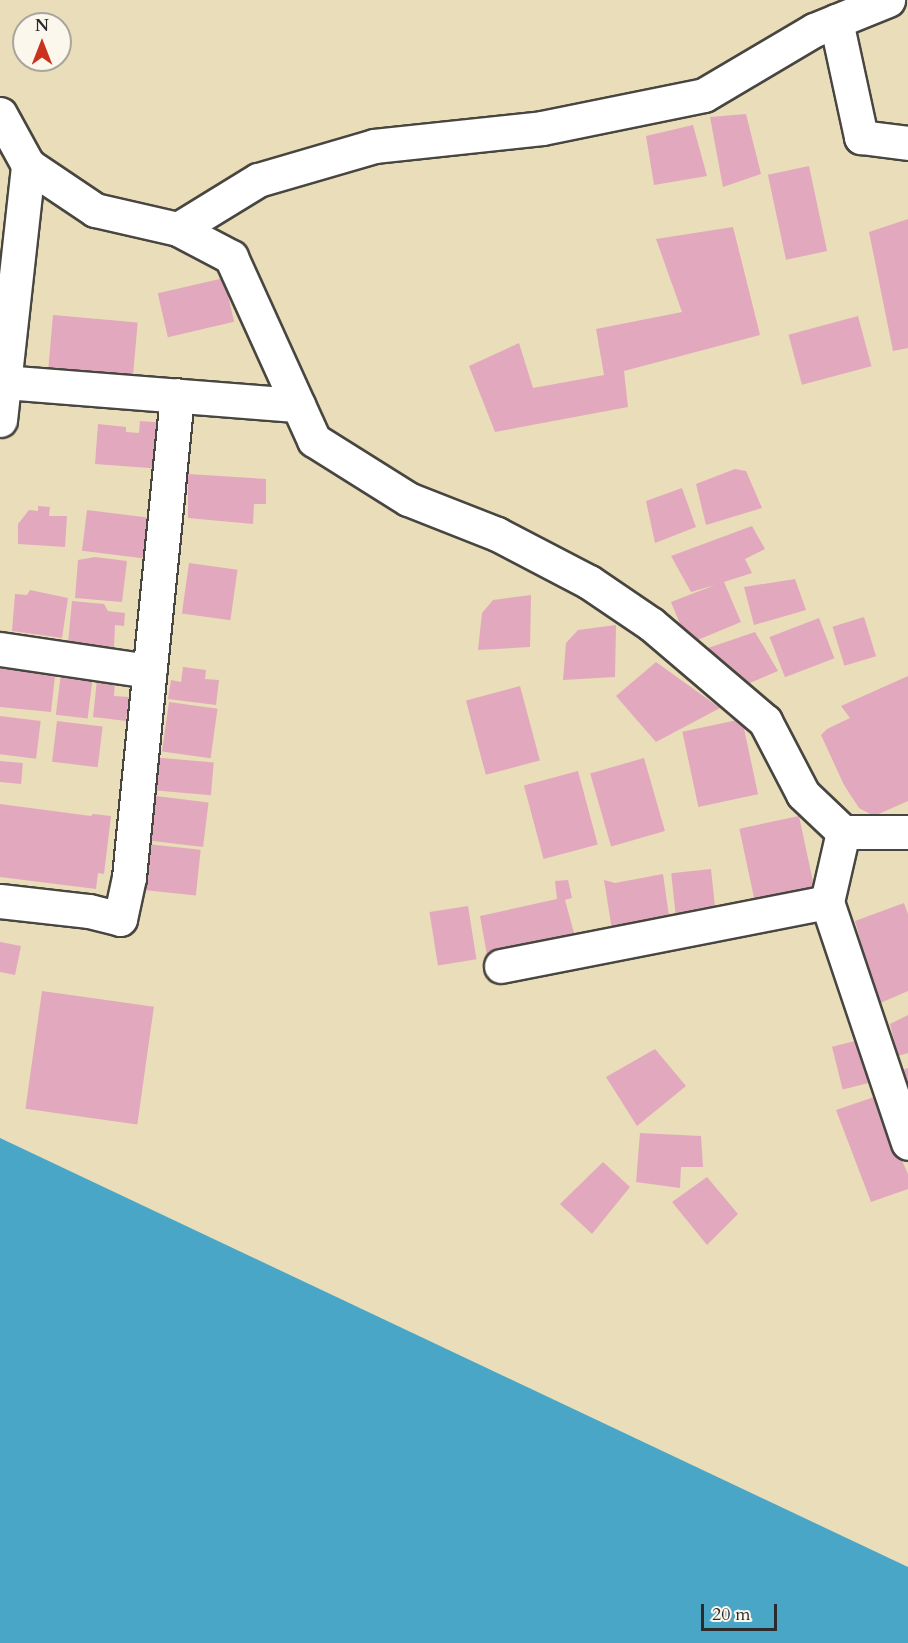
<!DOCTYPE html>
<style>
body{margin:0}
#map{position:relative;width:908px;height:1643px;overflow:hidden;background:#eaddb9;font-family:Cardo,serif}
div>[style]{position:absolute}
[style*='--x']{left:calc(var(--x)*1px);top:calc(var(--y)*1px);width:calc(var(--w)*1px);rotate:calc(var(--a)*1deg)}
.water>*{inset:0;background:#49a6c7}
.building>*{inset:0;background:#e2a9be;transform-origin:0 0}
.roads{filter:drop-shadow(2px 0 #484640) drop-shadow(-2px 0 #484640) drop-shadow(0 2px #484640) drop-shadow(0 -2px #484640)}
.minor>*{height:33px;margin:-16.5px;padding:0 16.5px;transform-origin:16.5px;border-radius:16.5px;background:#fff}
span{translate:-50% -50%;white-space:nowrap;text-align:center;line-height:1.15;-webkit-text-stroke:4.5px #fbf7ec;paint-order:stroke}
.north{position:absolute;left:12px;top:12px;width:60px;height:60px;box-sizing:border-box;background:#fbf7ec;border:2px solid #a8a59f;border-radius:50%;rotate:0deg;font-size:16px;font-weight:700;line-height:24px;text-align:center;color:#2b2b2b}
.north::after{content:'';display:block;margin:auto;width:21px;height:27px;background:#c8321e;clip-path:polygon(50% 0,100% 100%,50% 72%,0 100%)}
.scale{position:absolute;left:701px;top:1604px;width:76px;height:27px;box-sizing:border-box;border:3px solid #2b2b2b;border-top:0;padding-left:8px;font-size:18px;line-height:21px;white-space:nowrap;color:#2b2b2b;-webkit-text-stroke:4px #fbf7ec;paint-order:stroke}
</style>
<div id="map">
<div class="water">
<i style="clip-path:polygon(0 1138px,908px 1567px,908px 1643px,0 1643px)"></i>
</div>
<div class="building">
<i style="clip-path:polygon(746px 114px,761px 174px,723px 187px,710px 117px)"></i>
<i style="clip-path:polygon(693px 125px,707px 176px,654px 185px,646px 136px)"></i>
<i style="left:809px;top:166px;width:87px;height:42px;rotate:78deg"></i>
<i style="clip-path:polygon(908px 219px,908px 348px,893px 351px,869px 232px)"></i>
<i style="clip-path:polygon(733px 227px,760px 335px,624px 371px,628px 407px,495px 432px,469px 366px,519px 343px,533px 388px,604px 375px,596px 329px,682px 312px,656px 239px)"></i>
<i style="left:224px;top:278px;width:45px;height:68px;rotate:77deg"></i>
<i style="left:53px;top:315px;width:85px;height:59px;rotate:5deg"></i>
<i style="left:858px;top:316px;width:52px;height:72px;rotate:75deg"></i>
<i style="clip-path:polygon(140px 421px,166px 423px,163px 469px,95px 464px,98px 424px,126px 427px,126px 432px,139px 433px)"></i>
<i style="clip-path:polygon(735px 469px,746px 471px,762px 508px,706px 525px,696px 484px)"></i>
<i style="clip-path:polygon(188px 474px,266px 479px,266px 504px,254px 504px,253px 524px,188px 518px)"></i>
<i style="clip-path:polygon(682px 488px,696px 527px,655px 543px,646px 501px)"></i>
<i style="clip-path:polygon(38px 506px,50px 507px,49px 516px,67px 516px,65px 547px,18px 544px,18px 524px,29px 510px,38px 511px)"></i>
<i style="left:87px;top:510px;width:61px;height:41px;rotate:7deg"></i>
<i style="clip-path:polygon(752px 526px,765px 549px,745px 559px,752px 573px,724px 582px,741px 622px,688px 644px,671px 602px,715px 585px,691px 592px,671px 556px)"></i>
<i style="clip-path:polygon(95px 557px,127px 561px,122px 602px,75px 598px,78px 560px)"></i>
<i style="left:189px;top:563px;width:49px;height:51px;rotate:8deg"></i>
<i style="clip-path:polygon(795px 579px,806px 610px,754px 625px,744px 587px)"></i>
<i style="clip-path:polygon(30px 590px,68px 598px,62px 638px,12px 631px,15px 594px,27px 595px)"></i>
<i style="clip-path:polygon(531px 595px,530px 647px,478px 650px,482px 613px,493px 600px)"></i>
<i style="clip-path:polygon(72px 601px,104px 604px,108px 611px,125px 613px,124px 626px,115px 625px,114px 647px,68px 643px)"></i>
<i style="left:864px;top:617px;width:41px;height:33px;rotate:73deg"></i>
<i style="left:819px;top:618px;width:43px;height:53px;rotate:69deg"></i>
<i style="clip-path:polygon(616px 625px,615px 677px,563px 680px,566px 643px,578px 630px)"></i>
<i style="clip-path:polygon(755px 632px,778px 671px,736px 689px,705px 649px)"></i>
<i style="clip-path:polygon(3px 662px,49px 672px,55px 676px,51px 712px,0 707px,0 668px,2px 669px)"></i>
<i style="clip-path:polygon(656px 662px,720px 708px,656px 742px,616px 696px)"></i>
<i style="clip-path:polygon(183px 667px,206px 670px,205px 679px,219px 680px,216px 705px,168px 699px,171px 680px,181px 682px)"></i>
<i style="left:61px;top:673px;width:32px;height:42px;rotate:7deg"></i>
<i style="clip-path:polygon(908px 676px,908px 801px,874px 816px,859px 808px,844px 785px,821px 735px,827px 729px,850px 718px,841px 706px)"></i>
<i style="clip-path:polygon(97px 680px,115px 682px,114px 696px,129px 697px,126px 721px,93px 717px)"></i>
<i style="left:520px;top:686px;width:77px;height:56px;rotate:75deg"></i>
<i style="left:169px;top:702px;width:49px;height:50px;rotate:8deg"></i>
<i style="left:0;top:716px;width:41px;height:38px;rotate:7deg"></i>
<i style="left:742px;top:719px;width:77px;height:61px;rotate:78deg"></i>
<i style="left:57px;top:721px;width:46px;height:41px;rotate:7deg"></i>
<i style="left:151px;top:757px;width:63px;height:33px;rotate:5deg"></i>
<i style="left:644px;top:758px;width:76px;height:56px;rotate:74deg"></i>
<i style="left:0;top:761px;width:23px;height:21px;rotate:5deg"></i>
<i style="left:578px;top:771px;width:76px;height:56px;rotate:75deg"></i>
<i style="left:148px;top:795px;width:61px;height:45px;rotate:7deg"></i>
<i style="clip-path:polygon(0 804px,91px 816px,93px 814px,111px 816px,104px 874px,98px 873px,96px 889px,0 877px)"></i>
<i style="left:799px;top:816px;width:77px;height:61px;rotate:78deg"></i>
<i style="left:137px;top:843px;width:64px;height:46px;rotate:6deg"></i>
<i style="left:711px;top:869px;width:48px;height:40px;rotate:84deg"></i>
<i style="clip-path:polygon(663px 874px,669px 916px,612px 930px,604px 880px,615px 883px)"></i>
<i style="clip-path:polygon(568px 880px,572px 898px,565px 900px,574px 933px,487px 955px,480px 916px,557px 899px,555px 881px)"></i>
<i style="clip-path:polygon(904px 903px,908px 914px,908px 991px,878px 1004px,855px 921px)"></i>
<i style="left:468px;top:906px;width:54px;height:39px;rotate:81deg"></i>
<i style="clip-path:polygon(0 942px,21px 946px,15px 975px,0 972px)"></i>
<i style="left:42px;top:991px;width:113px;height:119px;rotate:8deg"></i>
<i style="clip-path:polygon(908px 1015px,908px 1053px,898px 1056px,890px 1024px)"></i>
<i style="left:863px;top:1039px;width:44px;height:32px;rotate:76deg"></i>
<i style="clip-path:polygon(655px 1049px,686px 1086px,637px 1126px,606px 1077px)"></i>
<i style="clip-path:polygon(908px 1068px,908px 1092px,907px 1092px,902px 1070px)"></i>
<i style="clip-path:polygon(874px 1097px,908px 1174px,908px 1189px,871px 1202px,836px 1110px)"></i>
<i style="clip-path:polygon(640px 1133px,701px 1136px,703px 1167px,681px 1167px,680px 1188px,636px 1182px)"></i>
<i style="clip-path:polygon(603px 1162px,630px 1187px,592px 1234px,560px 1204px)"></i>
<i style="clip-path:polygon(707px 1177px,738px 1214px,707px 1245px,672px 1202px)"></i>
</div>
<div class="roads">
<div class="minor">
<i style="--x:836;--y:21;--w:119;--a:77.8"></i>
<i style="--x:861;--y:137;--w:47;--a:7.3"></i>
<i style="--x:0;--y:114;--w:58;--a:61.2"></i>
<i style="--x:28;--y:165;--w:81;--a:33.9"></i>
<i style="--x:95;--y:210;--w:85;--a:12.9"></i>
<i style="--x:178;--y:229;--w:60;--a:27.8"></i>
<i style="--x:231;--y:257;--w:201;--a:65.6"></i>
<i style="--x:314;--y:440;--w:111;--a:32.1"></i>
<i style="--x:408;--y:499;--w:96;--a:21.5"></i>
<i style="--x:497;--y:534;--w:104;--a:27.6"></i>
<i style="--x:589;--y:582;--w:75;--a:34.1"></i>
<i style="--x:651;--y:624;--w:150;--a:40.4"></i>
<i style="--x:765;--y:721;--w:82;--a:62.5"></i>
<i style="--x:803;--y:794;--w:55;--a:43.5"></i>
<i style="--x:843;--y:832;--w:65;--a:0"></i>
<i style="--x:178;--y:229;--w:94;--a:-31.5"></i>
<i style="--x:258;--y:180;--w:121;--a:-16.3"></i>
<i style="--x:374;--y:146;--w:169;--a:-6.1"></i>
<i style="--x:542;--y:128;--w:165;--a:-11.5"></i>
<i style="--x:704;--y:95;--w:128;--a:-30.6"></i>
<i style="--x:814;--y:30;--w:80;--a:-22.1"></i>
<i style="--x:4;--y:382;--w:295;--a:4.5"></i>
<i style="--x:0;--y:420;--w:257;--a:-83.7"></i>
<i style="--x:0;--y:649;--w:151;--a:8.4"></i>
<i style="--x:843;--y:832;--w:72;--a:102.9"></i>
<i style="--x:827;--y:902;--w:254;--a:71.4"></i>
<i style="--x:0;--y:901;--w:90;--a:6.4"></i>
<i style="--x:89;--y:911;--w:32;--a:14"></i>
<i style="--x:120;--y:919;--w:43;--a:-77.9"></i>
<i style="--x:129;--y:877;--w:484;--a:-84.3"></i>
<i style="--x:501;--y:966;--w:332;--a:-11.1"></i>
</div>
</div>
<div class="north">N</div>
<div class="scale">20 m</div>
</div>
